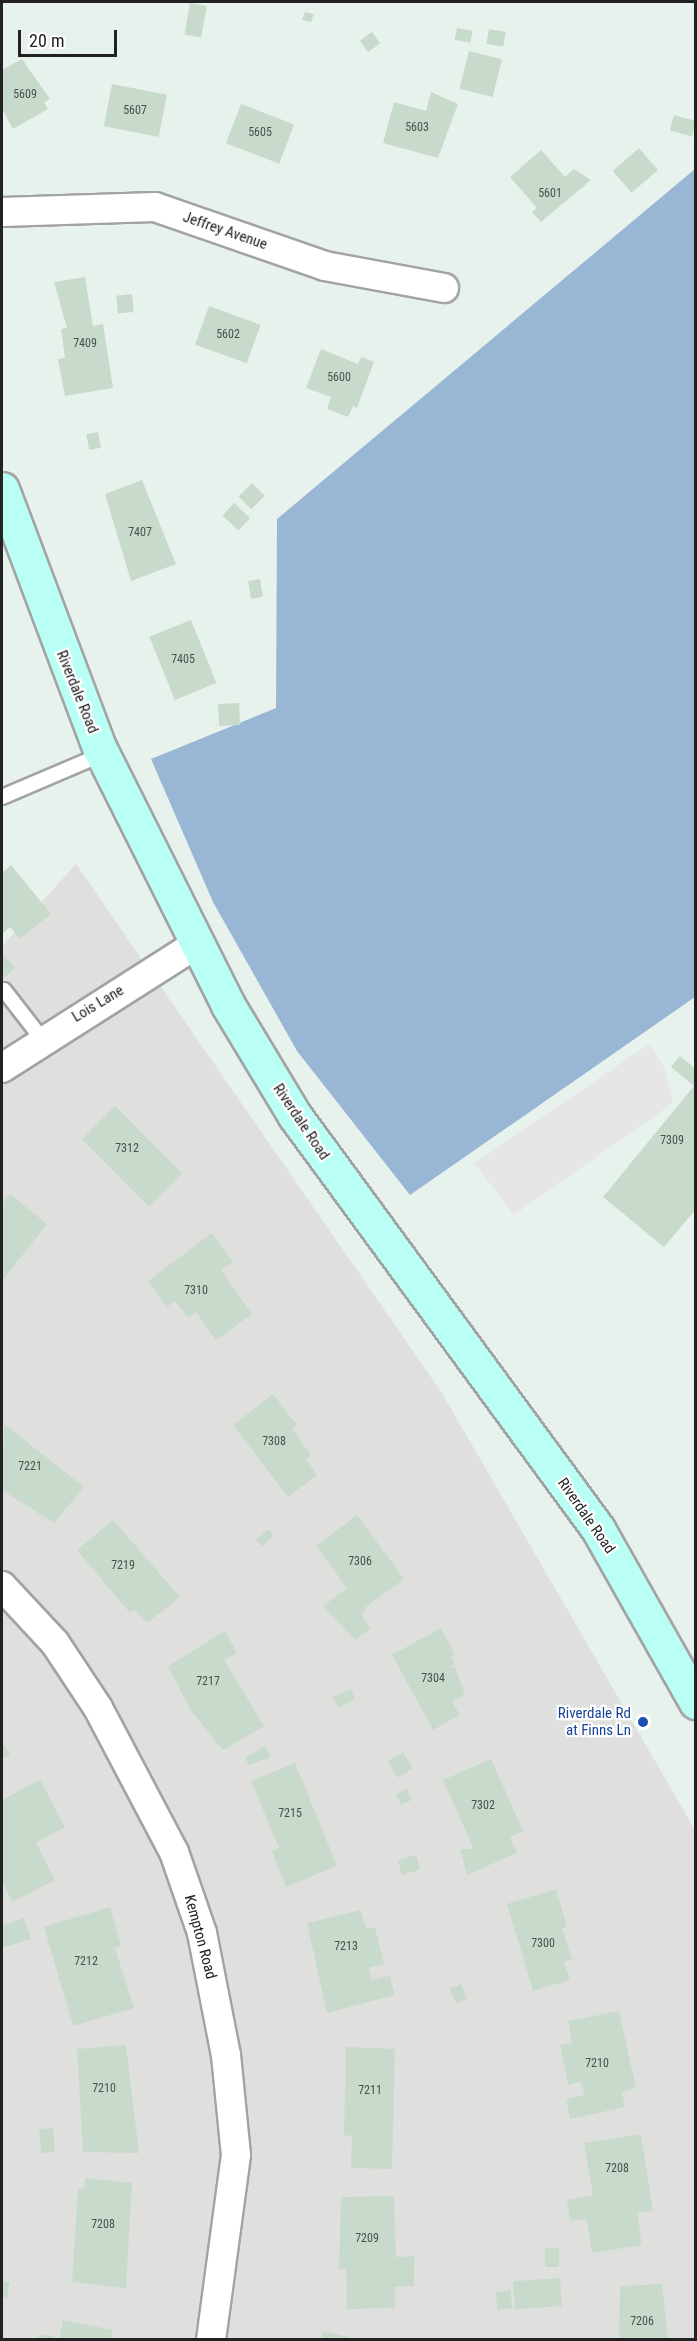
<!DOCTYPE html>
<style>
body{margin:0}
#map{position:relative;width:697px;height:2341px;overflow:hidden;background:#e8f2ed;font-family:"Roboto Condensed",sans-serif}
div>[style]{position:absolute}
[style*='--x']{left:calc(var(--x)*1px);top:calc(var(--y)*1px);width:calc(var(--w)*1px);rotate:calc(var(--a)*1deg)}
.residential>*{inset:0;background:#dfe0de}
.forest>*{inset:0;background:#99b6d5}
.parking>*{inset:0;background:#e6e6e6}
.building>*{inset:0;background:#c7dacc;transform-origin:0 0}
.roads{filter:drop-shadow(2px 0 #a3a3a3) drop-shadow(-2px 0 #a3a3a3) drop-shadow(0 2px #a3a3a3) drop-shadow(0 -2px #a3a3a3)}
.service>*{height:14px;margin:-7px;padding:0 7px;transform-origin:7px;border-radius:7px;background:#fff}
.minor>*{height:28px;margin:-14px;padding:0 14px;transform-origin:14px;border-radius:14px;background:#fff}
.secondary>*{height:33px;margin:-16.5px;padding:0 16.5px;transform-origin:16.5px;border-radius:16.5px;background:#b9fff5}
.dots>*{width:16px;height:16px;translate:-50% -50%;box-sizing:border-box;border:3px solid #fff;border-radius:50%}
span{translate:-50% -50%;white-space:nowrap;text-align:center;line-height:1.15;-webkit-text-stroke:4.5px #fff;paint-order:stroke}
.number-label{font-size:12px;color:#4b504c}
.number-label span{-webkit-text-stroke-width:0}
.street-label{font-size:15px;color:#222}
.transit-label{font-size:15px;color:#164399}
.right{translate:-100% -50%;text-align:right}
.frame{position:absolute;inset:0;border:3px solid #222;pointer-events:none}
.scale{position:absolute;left:18px;top:30px;width:99px;height:27px;box-sizing:border-box;border:3px solid #222;border-top:0;padding-left:8px;font-size:18px;line-height:21px;white-space:nowrap;color:#222;-webkit-text-stroke:4px #fff;paint-order:stroke}
</style>
<div id="map">
<div class="residential">
<i style="clip-path:polygon(76px 864px,442px 1393px,695px 1830px,695px 2339px,2px 2339px,2px 946px)"></i>
</div>
<div class="forest">
<i style="clip-path:polygon(695px 169px,695px 997px,410px 1195px,297px 1051px,213px 902px,151px 759px,276px 708px,277px 519px)"></i>
</div>
<div class="parking">
<i style="clip-path:polygon(649px 1044px,665px 1069px,673px 1103px,514px 1215px,474px 1163px)"></i>
</div>
<div class="building">
<i style="left:190px;top:3px;width:17px;height:32px;rotate:10deg"></i>
<i style="clip-path:polygon(305px 12px,314px 14px,311px 22px,302px 20px)"></i>
<i style="left:457px;top:28px;width:16px;height:12px;rotate:11deg"></i>
<i style="left:489px;top:29px;width:17px;height:15px;rotate:10deg"></i>
<i style="left:372px;top:32px;width:14px;height:15px;rotate:54deg"></i>
<i style="left:469px;top:51px;width:34px;height:39px;rotate:14deg"></i>
<i style="clip-path:polygon(22px 59px,50px 99px,44px 102px,48px 109px,13px 129px,2px 109px,2px 70px)"></i>
<i style="left:112px;top:84px;width:56px;height:43px;rotate:11deg"></i>
<i style="clip-path:polygon(431px 92px,458px 104px,438px 158px,383px 143px,394px 102px,426px 111px)"></i>
<i style="left:241px;top:104px;width:57px;height:42px;rotate:21deg"></i>
<i style="left:674px;top:115px;width:23px;height:16px;rotate:15deg"></i>
<i style="left:639px;top:148px;width:29px;height:35px;rotate:49deg"></i>
<i style="clip-path:polygon(541px 150px,565px 177px,574px 169px,591px 180px,541px 222px,532px 212px,537px 208px,510px 177px)"></i>
<i style="clip-path:polygon(85px 277px,93px 326px,103px 324px,113px 388px,65px 396px,58px 359px,65px 358px,61px 329px,67px 328px,54px 282px)"></i>
<i style="left:132px;top:294px;width:18px;height:16px;rotate:84deg"></i>
<i style="left:209px;top:306px;width:55px;height:41px;rotate:20deg"></i>
<i style="clip-path:polygon(321px 349px,358px 364px,361px 357px,374px 362px,357px 408px,353px 406px,348px 417px,327px 409px,331px 397px,306px 388px)"></i>
<i style="left:98px;top:432px;width:16px;height:12px;rotate:79deg"></i>
<i style="clip-path:polygon(142px 480px,176px 564px,131px 581px,105px 494px)"></i>
<i style="left:252px;top:483px;width:18px;height:19px;rotate:45deg"></i>
<i style="left:234px;top:503px;width:22px;height:17px;rotate:43deg"></i>
<i style="left:260px;top:579px;width:18px;height:12px;rotate:81deg"></i>
<i style="left:191px;top:620px;width:68px;height:45px;rotate:68deg"></i>
<i style="left:239px;top:703px;width:22px;height:21px;rotate:87deg"></i>
<i style="clip-path:polygon(11px 865px,51px 914px,20px 939px,10px 927px,2px 934px,2px 873px)"></i>
<i style="clip-path:polygon(2px 953px,15px 968px,2px 979px)"></i>
<i style="clip-path:polygon(680px 1056px,696px 1069px,696px 1209px,664px 1247px,603px 1197px,694px 1086px,671px 1067px)"></i>
<i style="left:115px;top:1106px;width:95px;height:47px;rotate:45deg"></i>
<i style="clip-path:polygon(10px 1194px,47px 1224px,2px 1281px,2px 1204px)"></i>
<i style="clip-path:polygon(212px 1233px,233px 1262px,221px 1270px,252px 1314px,216px 1340px,196px 1312px,188px 1317px,175px 1301px,167px 1307px,148px 1281px)"></i>
<i style="clip-path:polygon(273px 1394px,297px 1425px,292px 1429px,311px 1455px,306px 1459px,317px 1475px,288px 1497px,233px 1425px)"></i>
<i style="clip-path:polygon(4px 1424px,84px 1487px,54px 1523px,2px 1490px)"></i>
<i style="clip-path:polygon(357px 1515px,404px 1579px,366px 1607px,362px 1616px,371px 1628px,355px 1640px,323px 1606px,347px 1588px,316px 1546px)"></i>
<i style="clip-path:polygon(113px 1520px,180px 1597px,147px 1623px,134px 1609px,130px 1613px,77px 1550px)"></i>
<i style="left:268px;top:1529px;width:9px;height:16px;rotate:49deg"></i>
<i style="clip-path:polygon(441px 1628px,455px 1654px,451px 1657px,455px 1664px,448px 1668px,455px 1667px,465px 1694px,452px 1702px,460px 1715px,433px 1730px,392px 1655px)"></i>
<i style="clip-path:polygon(225px 1631px,237px 1653px,224px 1660px,264px 1726px,223px 1750px,191px 1711px,168px 1666px)"></i>
<i style="clip-path:polygon(351px 1689px,355px 1699px,339px 1708px,333px 1697px)"></i>
<i style="clip-path:polygon(2px 1743px,10px 1754px,2px 1760px)"></i>
<i style="clip-path:polygon(265px 1746px,271px 1757px,249px 1765px,245px 1758px)"></i>
<i style="left:403px;top:1752px;width:19px;height:18px;rotate:58deg"></i>
<i style="clip-path:polygon(491px 1759px,523px 1831px,510px 1837px,517px 1853px,467px 1875px,460px 1849px,474px 1849px,443px 1780px)"></i>
<i style="clip-path:polygon(295px 1763px,337px 1866px,286px 1887px,272px 1851px,279px 1848px,251px 1781px)"></i>
<i style="clip-path:polygon(40px 1780px,65px 1827px,36px 1843px,55px 1880px,12px 1902px,2px 1881px,2px 1800px)"></i>
<i style="left:407px;top:1789px;width:12px;height:12px;rotate:66deg"></i>
<i style="left:416px;top:1855px;width:15px;height:19px;rotate:74deg"></i>
<i style="clip-path:polygon(556px 1889px,567px 1927px,562px 1928px,572px 1960px,564px 1962px,570px 1980px,533px 1991px,507px 1904px)"></i>
<i style="clip-path:polygon(110px 1907px,121px 1946px,115px 1948px,134px 2008px,73px 2026px,44px 1927px)"></i>
<i style="clip-path:polygon(361px 1910px,366px 1929px,375px 1927px,384px 1964px,369px 1968px,372px 1980px,390px 1976px,395px 1995px,327px 2013px,307px 1923px)"></i>
<i style="clip-path:polygon(24px 1918px,31px 1939px,2px 1948px,2px 1926px)"></i>
<i style="left:461px;top:1984px;width:16px;height:12px;rotate:68deg"></i>
<i style="clip-path:polygon(619px 2011px,636px 2088px,622px 2092px,625px 2107px,570px 2119px,566px 2099px,584px 2095px,581px 2082px,568px 2085px,560px 2045px,572px 2043px,568px 2021px)"></i>
<i style="clip-path:polygon(126px 2045px,139px 2153px,83px 2152px,77px 2049px)"></i>
<i style="clip-path:polygon(346px 2047px,395px 2049px,392px 2169px,351px 2168px,352px 2136px,344px 2135px)"></i>
<i style="left:53px;top:2128px;width:24px;height:14px;rotate:85deg"></i>
<i style="clip-path:polygon(641px 2134px,653px 2211px,637px 2213px,642px 2245px,592px 2253px,587px 2219px,570px 2221px,567px 2200px,593px 2195px,584px 2143px)"></i>
<i style="clip-path:polygon(85px 2178px,132px 2183px,126px 2288px,72px 2282px,78px 2189px,84px 2189px)"></i>
<i style="clip-path:polygon(394px 2196px,396px 2257px,414px 2256px,414px 2286px,395px 2287px,395px 2308px,347px 2309px,346px 2269px,339px 2269px,341px 2197px)"></i>
<i style="left:545px;top:2248px;width:14px;height:19px"></i>
<i style="left:560px;top:2278px;width:28px;height:47px;rotate:86deg"></i>
<i style="clip-path:polygon(2px 2281px,10px 2282px,7px 2298px,2px 2297px)"></i>
<i style="clip-path:polygon(662px 2284px,668px 2340px,619px 2340px,620px 2286px)"></i>
<i style="left:510px;top:2290px;width:18px;height:15px;rotate:81deg"></i>
<i style="clip-path:polygon(63px 2320px,113px 2330px,111px 2340px,59px 2340px)"></i>
<i style="clip-path:polygon(323px 2331px,355px 2339px,354px 2340px,321px 2340px)"></i>
<i style="clip-path:polygon(39px 2334px,55px 2337px,55px 2340px,38px 2340px)"></i>
</div>
<div class="roads">
<div class="service">
<i style="--x:2;--y:797;--w:110;--a:-23.1"></i>
<i style="--x:4;--y:990;--w:62;--a:52.2"></i>
</div>
<div class="minor">
<i style="--x:2;--y:212;--w:153;--a:-1.9"></i>
<i style="--x:155;--y:207;--w:180;--a:19.1"></i>
<i style="--x:325;--y:266;--w:121;--a:10.5"></i>
<i style="--x:2;--y:1068;--w:231;--a:-32.5"></i>
<i style="--x:2;--y:1586;--w:78;--a:47.1"></i>
<i style="--x:55;--y:1643;--w:78;--a:56.5"></i>
<i style="--x:98;--y:1708;--w:163;--a:62.2"></i>
<i style="--x:174;--y:1852;--w:86;--a:70.9"></i>
<i style="--x:202;--y:1933;--w:124;--a:78.9"></i>
<i style="--x:226;--y:2055;--w:100;--a:84.3"></i>
<i style="--x:236;--y:2155;--w:187;--a:97.7"></i>
</div>
<div class="secondary">
<i style="--x:2;--y:489;--w:276;--a:69.4"></i>
<i style="--x:99;--y:747;--w:288;--a:63.4"></i>
<i style="--x:228;--y:1005;--w:130;--a:58.9"></i>
<i style="--x:295;--y:1116;--w:512;--a:53.73"></i>
<i style="--x:598;--y:1529;--w:199;--a:60.5"></i>
</div>
</div>
<div class="dots">
<i style="left:643px;top:1722px;background:#1a4fb4"></i>
</div>
<div class="number-label">
<span style="left:25px;top:95px">5609</span>
<span style="left:135px;top:111px">5607</span>
<span style="left:417px;top:128px">5603</span>
<span style="left:260px;top:133px">5605</span>
<span style="left:550px;top:194px">5601</span>
<span style="left:228px;top:335px">5602</span>
<span style="left:85px;top:344px">7409</span>
<span style="left:339px;top:378px">5600</span>
<span style="left:140px;top:533px">7407</span>
<span style="left:183px;top:660px">7405</span>
<span style="left:672px;top:1141px">7309</span>
<span style="left:127px;top:1149px">7312</span>
<span style="left:196px;top:1291px">7310</span>
<span style="left:274px;top:1442px">7308</span>
<span style="left:30px;top:1467px">7221</span>
<span style="left:360px;top:1562px">7306</span>
<span style="left:123px;top:1566px">7219</span>
<span style="left:433px;top:1679px">7304</span>
<span style="left:208px;top:1682px">7217</span>
<span style="left:483px;top:1806px">7302</span>
<span style="left:290px;top:1814px">7215</span>
<span style="left:543px;top:1944px">7300</span>
<span style="left:346px;top:1947px">7213</span>
<span style="left:86px;top:1962px">7212</span>
<span style="left:597px;top:2064px">7210</span>
<span style="left:104px;top:2089px">7210</span>
<span style="left:370px;top:2091px">7211</span>
<span style="left:617px;top:2169px">7208</span>
<span style="left:103px;top:2225px">7208</span>
<span style="left:367px;top:2239px">7209</span>
<span style="left:642px;top:2322px">7206</span>
</div>
<div class="street-label">
<span style="left:225px;top:231px;rotate:19deg">Jeffrey Avenue</span>
<span style="left:77px;top:692px;rotate:68deg">Riverdale Road</span>
<span style="left:98px;top:1004px;rotate:-31deg">Lois Lane</span>
<span style="left:301px;top:1122px;rotate:56deg">Riverdale Road</span>
<span style="left:586px;top:1516px;rotate:55deg">Riverdale Road</span>
<span style="left:200px;top:1937px;rotate:75deg">Kempton Road</span>
</div>
<div class="transit-label">
<span class="right" style="left:631px;top:1722px">Riverdale Rd<br>at Finns Ln</span>
</div>
<div class="frame"></div>
<div class="scale">20 m</div>
</div>
